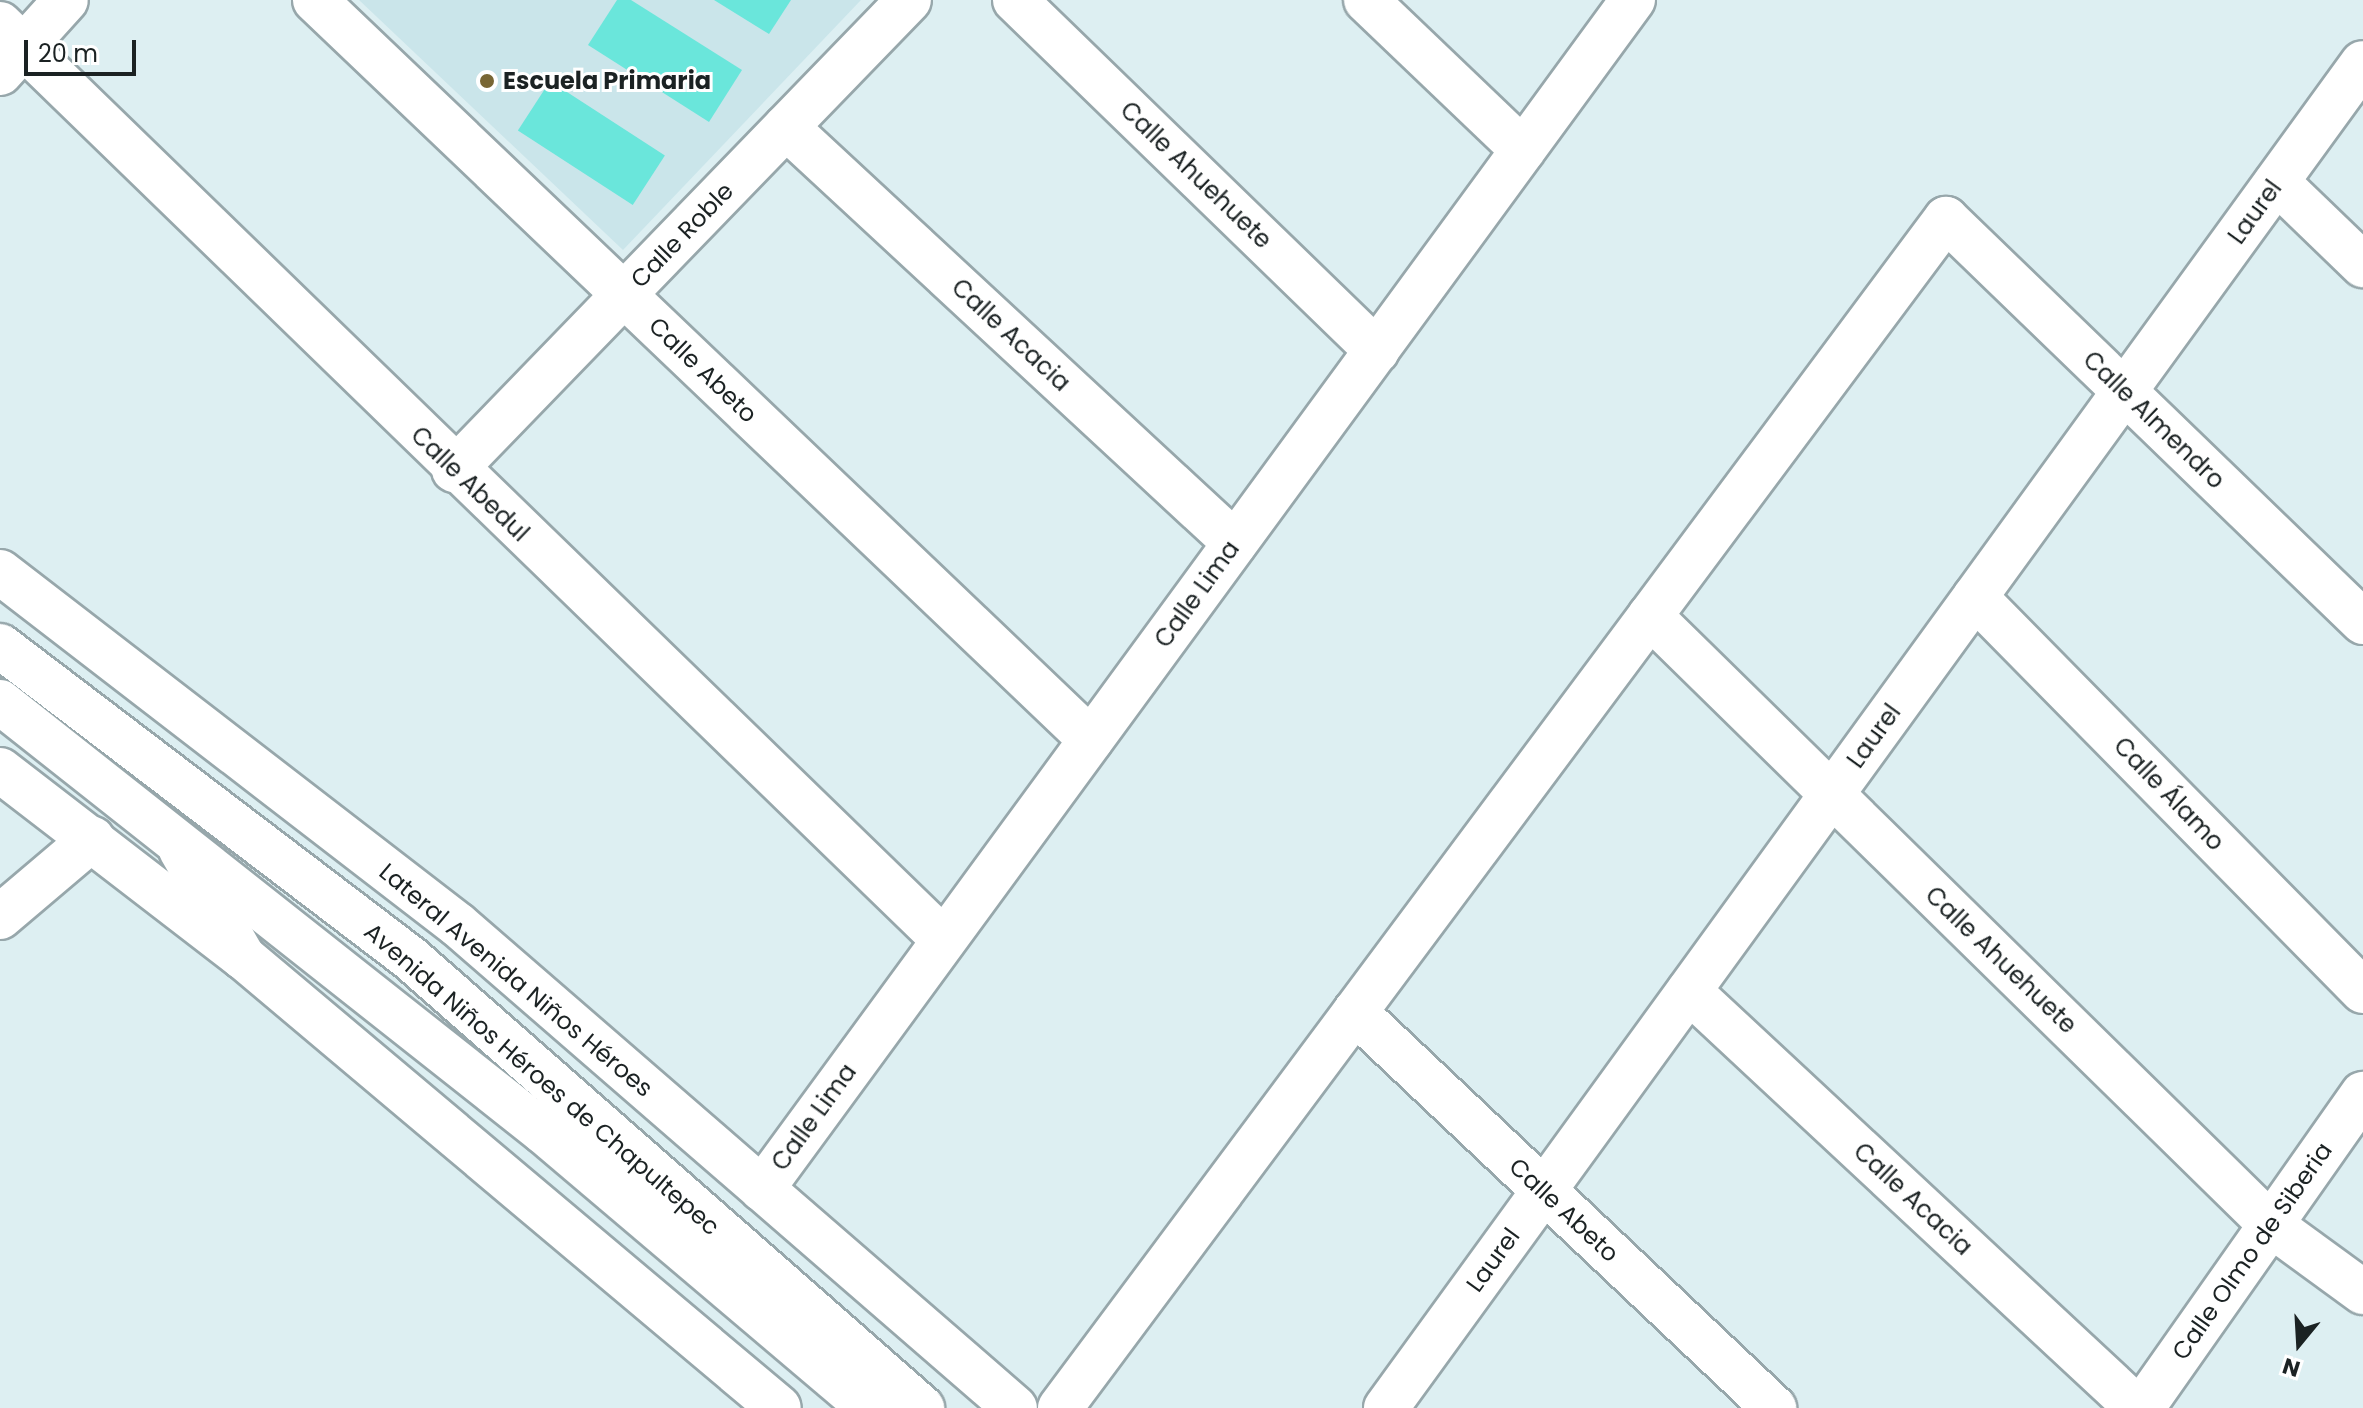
<!DOCTYPE html>
<meta charset="utf-8">
<style>
body{margin:0}
#map{position:relative;width:2363px;height:1408px;overflow:hidden;background:#ddeff2;font-family:Poppins,sans-serif}
div>[style]{position:absolute}
[style*='--x']{left:calc(var(--x)*1px);top:calc(var(--y)*1px);width:calc(var(--w)*1px);rotate:calc(var(--a)*1deg)}
.built>*{inset:0;background:#cae5ea}
.building>*{inset:0;background:#6ae6db;transform-origin:0 0}
.roads{filter:drop-shadow(2px 0 #97a7ab) drop-shadow(-2px 0 #97a7ab) drop-shadow(0 2px #97a7ab) drop-shadow(0 -2px #97a7ab)}
.minor>*{height:44px;margin:-22px;padding:0 22px;transform-origin:22px;border-radius:22px;background:#fff}
.major>*{height:44px;margin:-22px;padding:0 22px;transform-origin:22px;border-radius:22px;background:#fff}
.dots>*{width:22px;height:22px;translate:-50% -50%;box-sizing:border-box;border:4px solid #fff;border-radius:50%}
span{translate:-50% -50%;white-space:nowrap;text-align:center;line-height:1.15;-webkit-text-stroke:6px #fff;paint-order:stroke}
.poi-label{font-size:24px;color:#1b2223;font-weight:700}
.left{translate:0 -50%;text-align:left}
.street-label{font-size:24px;color:#1b2223}
.north{position:absolute;left:2259px;top:1304px;width:80px;height:80px;-webkit-text-stroke:6px #fff;paint-order:stroke;rotate:198deg;font-size:22px;font-weight:700;line-height:32px;text-align:center;color:#1b2223}
.north::after{content:'';display:block;margin:auto;width:28px;height:36px;background:#1b2223;clip-path:polygon(50% 0,100% 100%,50% 72%,0 100%)}
.scale{position:absolute;left:24px;top:40px;width:112px;height:36px;box-sizing:border-box;border:4px solid #1b2223;border-top:0;padding-left:10px;font-size:24px;line-height:28px;white-space:nowrap;color:#1b2223;-webkit-text-stroke:6px #fff;paint-order:stroke}
</style>
<div id="map">
<div class="built">
<i style="clip-path:polygon(359px 0,861px 0,623px 250px)"></i>
</div>
<div class="building">
<i style="clip-path:polygon(617px 0,631px 0,742px 70px,709px 122px,588px 45px)"></i>
<i style="clip-path:polygon(714px 0,791px 0,769px 34px)"></i>
<i style="left:550px;top:81px;width:137px;height:59px;rotate:33deg"></i>
</div>
<div class="roads">
<div class="minor">
<i style="--x:315;--y:0;--w:1072;--a:43.64"></i>
<i style="--x:1015;--y:0;--w:504;--a:44.12"></i>
<i style="--x:1366;--y:0;--w:217;--a:43.7"></i>
<i style="--x:0;--y:24;--w:1315;--a:44.14"></i>
<i style="--x:0;--y:73;--w:98;--a:-47.9"></i>
<i style="--x:786;--y:127;--w:612;--a:42.82"></i>
<i style="--x:2277;--y:182;--w:120;--a:44"></i>
<i style="--x:454;--y:470;--w:654;--a:-45.93"></i>
<i style="--x:0;--y:572;--w:578;--a:37.62"></i>
<i style="--x:458;--y:925;--w:737;--a:40.93"></i>
<i style="--x:1975;--y:597;--w:553;--a:45.44"></i>
<i style="--x:1650;--y:616;--w:870;--a:44.44"></i>
<i style="--x:2271;--y:1225;--w:114;--a:36.1"></i>
<i style="--x:0;--y:770;--w:307;--a:37.6"></i>
<i style="--x:243;--y:957;--w:700;--a:40.08"></i>
<i style="--x:0;--y:917;--w:121;--a:-40.3"></i>
<i style="--x:1689;--y:991;--w:612;--a:42.95"></i>
<i style="--x:1355;--y:1012;--w:577;--a:43.38"></i>
<i style="--x:762;--y:1189;--w:1474;--a:-53.78"></i>
<i style="--x:1060;--y:1408;--w:1483;--a:-53.31"></i>
<i style="--x:1946;--y:219;--w:580;--a:44.02"></i>
<i style="--x:1386;--y:1408;--w:1662;--a:-54.01"></i>
<i style="--x:2142;--y:1408;--w:384;--a:-54.9"></i>
</div>
<div class="major">
<i style="--x:0;--y:646;--w:515;--a:37.27"></i>
<i style="--x:410;--y:958;--w:682;--a:41.31"></i>
<i style="--x:0;--y:702;--w:693;--a:38.32"></i>
<i style="--x:544;--y:1132;--w:426;--a:40.3"></i>
<i style="--x:181;--y:850;--w:124;--a:59.9"></i>
</div>
</div>
<div class="dots">
<i style="left:487px;top:81px;background:#786634"></i>
</div>
<div class="poi-label">
<span class="left" style="left:503px;top:81px">Escuela Primaria</span>
</div>
<div class="street-label">
<span style="left:1196px;top:175px;rotate:44deg">Calle Ahuehuete</span>
<span style="left:2255px;top:212px;rotate:-54deg">Laurel</span>
<span style="left:682px;top:235px;rotate:-46deg">Calle Roble</span>
<span style="left:1011px;top:335px;rotate:43deg">Calle Acacia</span>
<span style="left:703px;top:370px;rotate:44deg">Calle Abeto</span>
<span style="left:2154px;top:420px;rotate:44deg">Calle Almendro</span>
<span style="left:470px;top:484px;rotate:44deg">Calle Abedul</span>
<span style="left:1197px;top:594px;rotate:-54deg">Calle Lima</span>
<span style="left:1874px;top:736px;rotate:-54deg">Laurel</span>
<span style="left:2169px;top:794px;rotate:46deg">Calle Álamo</span>
<span style="left:2001px;top:960px;rotate:44deg">Calle Ahuehuete</span>
<span style="left:516px;top:980px;rotate:40deg">Lateral Avenida Niños Héroes</span>
<span style="left:542px;top:1079px;rotate:41deg">Avenida Niños Héroes de Chapultepec</span>
<span style="left:814px;top:1117px;rotate:-54deg">Calle Lima</span>
<span style="left:1913px;top:1199px;rotate:43deg">Calle Acacia</span>
<span style="left:1564px;top:1210px;rotate:43deg">Calle Abeto</span>
<span style="left:2252px;top:1251px;rotate:-55deg">Calle Olmo de Siberia</span>
<span style="left:1493px;top:1260px;rotate:-54deg">Laurel</span>
</div>
<div class="north">N</div>
<div class="scale">20 m</div>
</div>
